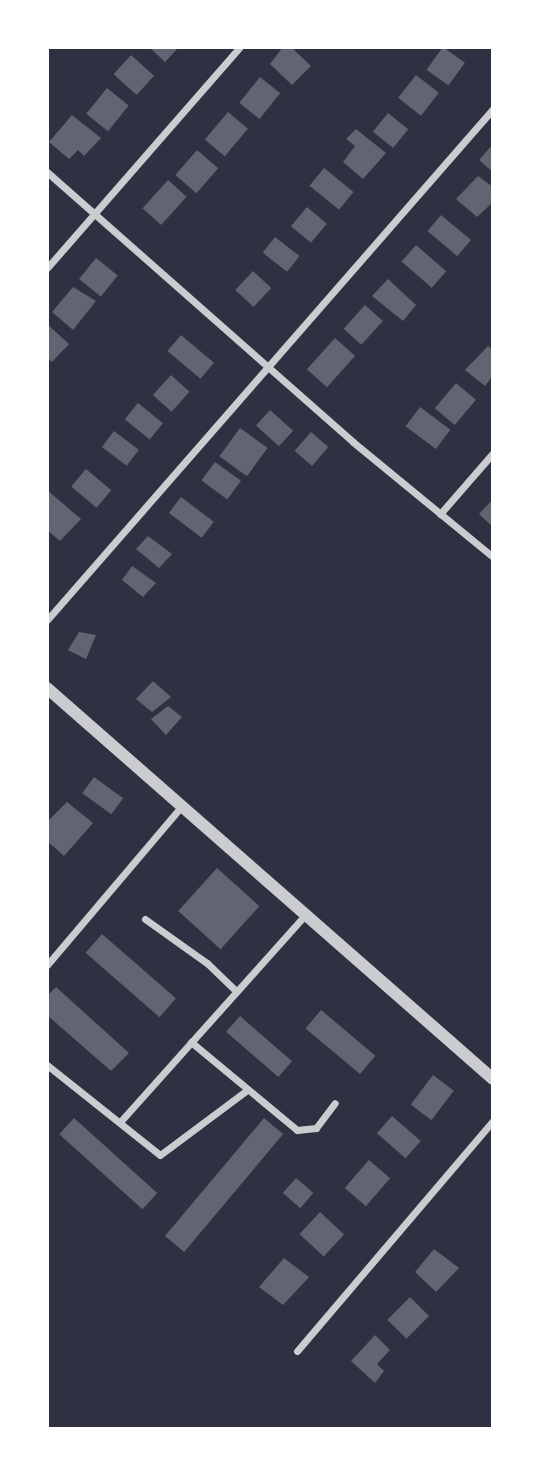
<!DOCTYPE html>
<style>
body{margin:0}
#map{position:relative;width:540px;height:1476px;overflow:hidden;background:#2d3142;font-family:Spectral,serif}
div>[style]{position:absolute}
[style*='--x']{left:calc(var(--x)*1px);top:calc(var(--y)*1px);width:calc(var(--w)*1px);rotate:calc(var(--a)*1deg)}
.building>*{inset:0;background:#626471;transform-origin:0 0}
.minor>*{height:7px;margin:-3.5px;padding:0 3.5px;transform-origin:3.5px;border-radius:3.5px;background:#caccd0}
.tertiary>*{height:12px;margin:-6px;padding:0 6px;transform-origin:6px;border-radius:6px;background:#caccd0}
span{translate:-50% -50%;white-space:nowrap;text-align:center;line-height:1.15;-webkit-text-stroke:7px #fff;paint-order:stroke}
.frame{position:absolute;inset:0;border:49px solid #fff;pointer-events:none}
</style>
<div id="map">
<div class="building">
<i style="clip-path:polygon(149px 47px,179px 47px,165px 62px)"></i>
<i style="clip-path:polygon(283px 47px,291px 47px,311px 66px,292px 85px,270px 64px)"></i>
<i style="left:443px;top:47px;width:27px;height:28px;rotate:36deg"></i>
<i style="left:131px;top:55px;width:31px;height:26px;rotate:42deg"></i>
<i style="left:416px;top:75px;width:29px;height:29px;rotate:38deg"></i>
<i style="left:260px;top:77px;width:26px;height:33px;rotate:39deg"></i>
<i style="left:107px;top:88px;width:28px;height:33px;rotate:39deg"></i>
<i style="left:228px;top:112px;width:26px;height:36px;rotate:40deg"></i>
<i style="left:388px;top:113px;width:26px;height:24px;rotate:39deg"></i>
<i style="clip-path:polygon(72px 115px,101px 138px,84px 156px,78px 150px,69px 159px,49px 142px)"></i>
<i style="clip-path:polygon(356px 129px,386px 153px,363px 179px,343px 162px,355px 146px,346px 139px)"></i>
<i style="clip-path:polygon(493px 144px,493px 172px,479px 160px)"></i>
<i style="left:197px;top:150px;width:28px;height:33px;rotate:41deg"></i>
<i style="left:324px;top:168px;width:38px;height:23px;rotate:39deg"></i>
<i style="clip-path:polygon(478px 176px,493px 187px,493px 202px,477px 217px,456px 199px)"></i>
<i style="left:168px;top:180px;width:25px;height:38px;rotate:42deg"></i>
<i style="left:307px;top:207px;width:26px;height:25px;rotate:40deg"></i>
<i style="left:441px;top:215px;width:39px;height:21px;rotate:40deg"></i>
<i style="left:275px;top:237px;width:31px;height:20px;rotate:38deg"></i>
<i style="left:416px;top:245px;width:40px;height:22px;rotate:41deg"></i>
<i style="left:96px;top:258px;width:28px;height:27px;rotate:39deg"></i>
<i style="left:253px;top:271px;width:25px;height:26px;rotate:43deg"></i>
<i style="clip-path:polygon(388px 279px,416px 305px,403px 321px,372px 296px)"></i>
<i style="clip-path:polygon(73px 287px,96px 301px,73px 330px,52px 312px)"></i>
<i style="left:365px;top:305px;width:24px;height:32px;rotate:42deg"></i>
<i style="clip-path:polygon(47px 324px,69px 344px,52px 362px,47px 358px)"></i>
<i style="left:181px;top:335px;width:43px;height:21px;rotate:40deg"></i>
<i style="left:335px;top:338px;width:27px;height:42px;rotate:42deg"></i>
<i style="clip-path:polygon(488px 346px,493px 350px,493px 375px,485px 386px,465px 370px)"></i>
<i style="left:171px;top:375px;width:25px;height:27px;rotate:42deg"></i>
<i style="left:456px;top:383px;width:26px;height:33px;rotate:40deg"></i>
<i style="left:138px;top:403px;width:32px;height:21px;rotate:39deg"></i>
<i style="left:420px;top:407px;width:38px;height:24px;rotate:37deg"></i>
<i style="left:270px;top:410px;width:31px;height:21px;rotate:42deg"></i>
<i style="left:240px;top:428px;width:34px;height:35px;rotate:36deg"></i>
<i style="left:114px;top:431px;width:31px;height:20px;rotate:37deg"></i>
<i style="left:311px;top:432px;width:23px;height:25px;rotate:41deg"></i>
<i style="left:215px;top:462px;width:32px;height:23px;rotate:36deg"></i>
<i style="left:86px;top:469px;width:33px;height:23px;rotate:40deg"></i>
<i style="clip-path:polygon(47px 490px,81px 519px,60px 541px,47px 530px)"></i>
<i style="left:181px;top:497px;width:41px;height:20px;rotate:37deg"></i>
<i style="clip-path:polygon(493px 499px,493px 527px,479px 514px)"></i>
<i style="clip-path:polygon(148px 536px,172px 554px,159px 568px,136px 549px)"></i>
<i style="clip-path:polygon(132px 566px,156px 583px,143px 597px,122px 580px)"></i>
<i style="clip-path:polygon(79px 632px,96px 635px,86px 659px,68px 650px)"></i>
<i style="clip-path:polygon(153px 681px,171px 697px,152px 712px,136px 699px)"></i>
<i style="clip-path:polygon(168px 706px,182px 717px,166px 735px,151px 719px)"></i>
<i style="left:94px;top:777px;width:36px;height:20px;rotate:36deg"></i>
<i style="clip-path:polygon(67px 802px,93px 823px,64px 856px,47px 841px,47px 822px)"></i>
<i style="left:217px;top:868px;width:57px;height:58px;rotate:42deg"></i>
<i style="left:102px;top:934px;width:98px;height:25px;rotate:41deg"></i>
<i style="clip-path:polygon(56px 987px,129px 1053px,111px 1071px,47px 1015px,47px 996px)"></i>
<i style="left:321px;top:1010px;width:71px;height:24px;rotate:40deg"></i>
<i style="left:240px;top:1016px;width:69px;height:21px;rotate:41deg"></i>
<i style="left:433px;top:1075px;width:26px;height:37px;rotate:37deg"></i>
<i style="left:392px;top:1116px;width:38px;height:23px;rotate:41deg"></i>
<i style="left:74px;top:1118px;width:112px;height:22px;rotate:42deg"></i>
<i style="left:264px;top:1118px;width:25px;height:154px;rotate:40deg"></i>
<i style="left:369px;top:1160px;width:28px;height:37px;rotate:41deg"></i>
<i style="left:296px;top:1178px;width:23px;height:20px;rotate:41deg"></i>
<i style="left:320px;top:1212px;width:33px;height:30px;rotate:43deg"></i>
<i style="clip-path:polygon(434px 1249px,459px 1268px,436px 1292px,415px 1272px)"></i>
<i style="clip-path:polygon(284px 1258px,309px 1277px,283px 1305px,259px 1287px)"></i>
<i style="left:410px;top:1297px;width:27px;height:32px;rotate:45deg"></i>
<i style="clip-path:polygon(375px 1335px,390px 1350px,377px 1364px,384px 1371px,375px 1383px,351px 1361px)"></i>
</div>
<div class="minor">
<i style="--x:47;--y:172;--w:408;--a:41.4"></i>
<i style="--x:353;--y:442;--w:181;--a:39.4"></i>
<i style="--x:47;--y:268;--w:293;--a:-48.9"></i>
<i style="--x:440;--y:514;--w:81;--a:-49"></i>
<i style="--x:47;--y:620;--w:678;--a:-48.89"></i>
<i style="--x:145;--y:919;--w:76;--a:35.4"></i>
<i style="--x:207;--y:963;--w:40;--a:44"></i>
<i style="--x:47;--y:965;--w:209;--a:-49.7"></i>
<i style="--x:191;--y:1042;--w:138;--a:39.7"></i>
<i style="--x:297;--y:1130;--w:19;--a:-6"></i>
<i style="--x:316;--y:1128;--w:31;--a:-53"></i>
<i style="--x:47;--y:1065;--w:144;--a:38.5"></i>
<i style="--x:160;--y:1155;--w:107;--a:-36.7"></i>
<i style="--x:120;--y:1122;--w:275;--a:-48.2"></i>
<i style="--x:297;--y:1351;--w:302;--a:-49.6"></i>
</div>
<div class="tertiary">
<i style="--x:47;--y:688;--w:593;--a:41.24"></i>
</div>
<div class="frame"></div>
</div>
